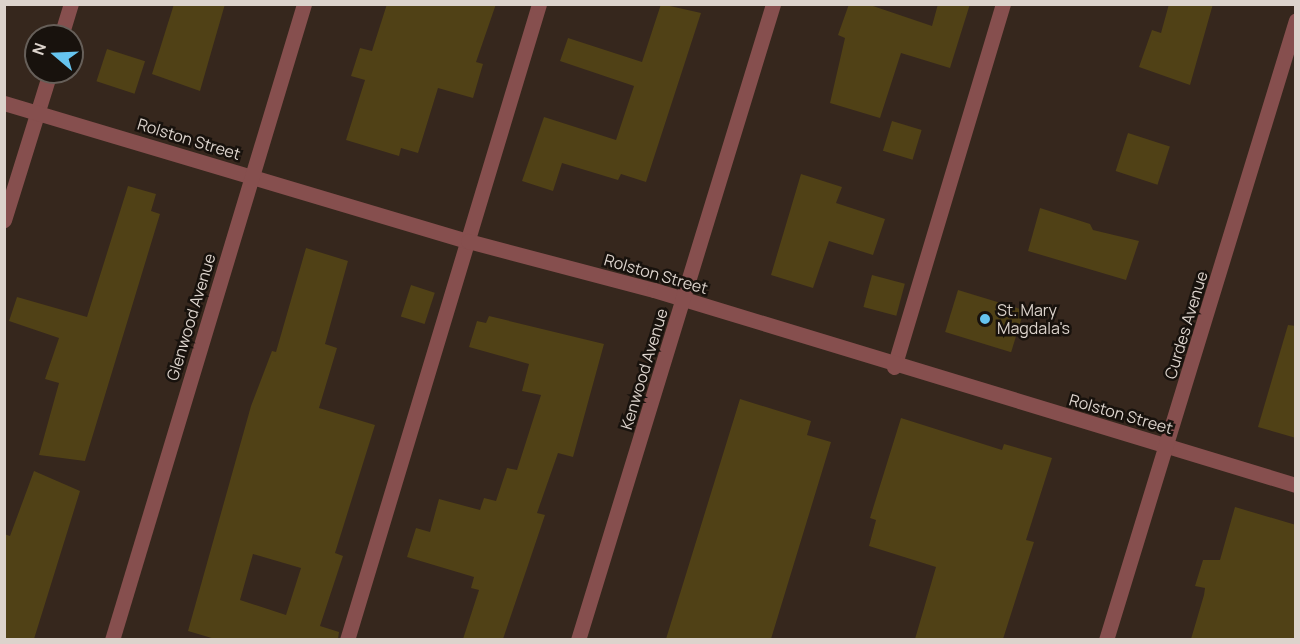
<!DOCTYPE html>
<style>
body{margin:0}
#map{position:relative;width:1300px;height:644px;overflow:hidden;background:#36271d;font-family:Manrope,sans-serif}
div>[style]{position:absolute}
[style*='--x']{left:calc(var(--x)*1px);top:calc(var(--y)*1px);width:calc(var(--w)*1px);rotate:calc(var(--a)*1deg)}
.building>*{inset:0;background:#504116;transform-origin:0 0}
.service>*{height:15px;margin:-7.5px;padding:0 7.5px;transform-origin:7.5px;border-radius:7.5px;background:#864f4e}
.minor>*{height:15px;margin:-7.5px;padding:0 7.5px;transform-origin:7.5px;border-radius:7.5px;background:#864f4e}
.dots>*{width:16px;height:16px;translate:-50% -50%;box-sizing:border-box;border:3px solid #18120d;border-radius:50%}
span{translate:-50% -50%;white-space:nowrap;text-align:center;line-height:1.15;-webkit-text-stroke:5px #18120d;paint-order:stroke}
.street-label{font-size:16px;color:#dcd3cc}
.poi-label{font-size:16px;color:#dcd3cc}
.left{translate:0 -50%;text-align:left}
.frame{position:absolute;inset:0;border:6px solid #dcd3cc;pointer-events:none}
.north{position:absolute;left:24px;top:24px;width:60px;height:60px;box-sizing:border-box;background:#18120d;border:2px solid #665f59;border-radius:50%;rotate:289deg;font-size:16px;font-weight:700;line-height:24px;text-align:center;color:#dcd3cc}
.north::after{content:'';display:block;margin:auto;width:21px;height:27px;background:#66c4ef;clip-path:polygon(50% 0,100% 100%,50% 72%,0 100%)}
</style>
<div id="map">
<div class="building">
<i style="clip-path:polygon(174px 4px,225px 4px,200px 91px,152px 74px)"></i>
<i style="clip-path:polygon(387px 4px,496px 4px,476px 62px,483px 64px,473px 98px,438px 88px,418px 153px,401px 148px,399px 156px,346px 140px,365px 80px,351px 76px,360px 48px,372px 51px)"></i>
<i style="clip-path:polygon(661px 4px,701px 13px,646px 182px,621px 174px,618px 180px,562px 163px,553px 191px,522px 181px,544px 117px,616px 140px,634px 86px,560px 61px,568px 38px,642px 62px)"></i>
<i style="clip-path:polygon(849px 4px,867px 4px,932px 26px,938px 4px,970px 4px,950px 68px,901px 53px,880px 118px,830px 103px,845px 38px,838px 35px)"></i>
<i style="clip-path:polygon(1169px 4px,1213px 4px,1190px 85px,1139px 67px,1152px 30px,1161px 33px)"></i>
<i style="left:107px;top:49px;width:40px;height:34px;rotate:18deg"></i>
<i style="left:892px;top:121px;width:31px;height:31px;rotate:17deg"></i>
<i style="left:1128px;top:133px;width:44px;height:40px;rotate:18deg"></i>
<i style="clip-path:polygon(801px 174px,842px 187px,836px 203px,885px 219px,873px 255px,829px 241px,813px 288px,771px 275px)"></i>
<i style="clip-path:polygon(128px 186px,156px 194px,151px 211px,160px 214px,85px 461px,39px 455px,59px 383px,45px 379px,59px 338px,9px 321px,17px 297px,87px 317px)"></i>
<i style="clip-path:polygon(1040px 208px,1090px 224px,1093px 230px,1139px 241px,1126px 280px,1028px 251px)"></i>
<i style="clip-path:polygon(evenodd,306px 248px,348px 261px,325px 344px,337px 348px,319px 408px,375px 425px,335px 553px,343px 556px,320px 626px,339px 632px,338px 639px,215px 639px,188px 631px,251px 406px,272px 351px,276px 352px,306px 248px,253px 554px,301px 568px,286px 615px,240px 600px,253px 554px)"></i>
<i style="left:872px;top:275px;width:34px;height:33px;rotate:15deg"></i>
<i style="left:411px;top:285px;width:25px;height:33px;rotate:18deg"></i>
<i style="left:958px;top:290px;width:69px;height:44px;rotate:17deg"></i>
<i style="clip-path:polygon(489px 316px,604px 344px,573px 457px,558px 453px,537px 513px,545px 515px,503px 639px,463px 639px,479px 590px,471px 588px,474px 577px,407px 557px,416px 528px,430px 532px,439px 499px,480px 510px,484px 498px,496px 501px,507px 468px,517px 470px,541px 395px,522px 391px,529px 364px,469px 347px,477px 321px,486px 323px)"></i>
<i style="clip-path:polygon(1288px 325px,1296px 326px,1296px 438px,1258px 427px)"></i>
<i style="clip-path:polygon(740px 399px,811px 421px,807px 435px,831px 442px,771px 639px,666px 639px)"></i>
<i style="clip-path:polygon(901px 418px,1002px 450px,1004px 444px,1052px 458px,1026px 540px,1034px 542px,1003px 639px,915px 639px,936px 567px,869px 546px,876px 520px,870px 518px)"></i>
<i style="clip-path:polygon(34px 471px,80px 491px,34px 639px,4px 639px,4px 534px,10px 536px)"></i>
<i style="clip-path:polygon(1235px 507px,1296px 525px,1296px 639px,1191px 639px,1204px 595px,1205px 588px,1195px 586px,1203px 560px,1220px 560px)"></i>
</div>
<div class="service">
<i style="--x:61;--y:36;--w:34;--a:-73"></i>
<i style="--x:4;--y:220;--w:155;--a:-72.7"></i>
<i style="--x:894;--y:367;--w:379;--a:-73.3"></i>
<i style="--x:347;--y:640;--w:664;--a:-73.2"></i>
</div>
<div class="minor">
<i style="--x:4;--y:103;--w:484;--a:16.6"></i>
<i style="--x:468;--y:241;--w:192;--a:14.8"></i>
<i style="--x:654;--y:290;--w:671;--a:16.9"></i>
<i style="--x:112;--y:640;--w:664;--a:-73.2"></i>
<i style="--x:578;--y:640;--w:665;--a:-72.95"></i>
<i style="--x:1106;--y:640;--w:648;--a:-72.96"></i>
</div>
<div class="dots">
<i style="left:985px;top:319px;background:#66c4ef"></i>
</div>
<div class="street-label">
<span style="left:189px;top:139px;rotate:17deg">Rolston Street</span>
<span style="left:656px;top:274px;rotate:16deg">Rolston Street</span>
<span style="left:191px;top:317px;rotate:-73deg">Glenwood Avenue</span>
<span style="left:1186px;top:325px;rotate:-73deg">Curdes Avenue</span>
<span style="left:644px;top:369px;rotate:-73deg">Kenwood Avenue</span>
<span style="left:1121px;top:414px;rotate:16deg">Rolston Street</span>
</div>
<div class="poi-label">
<span class="left" style="left:997px;top:319px">St. Mary<br>Magdala's</span>
</div>
<div class="frame"></div>
<div class="north">N</div>
</div>
